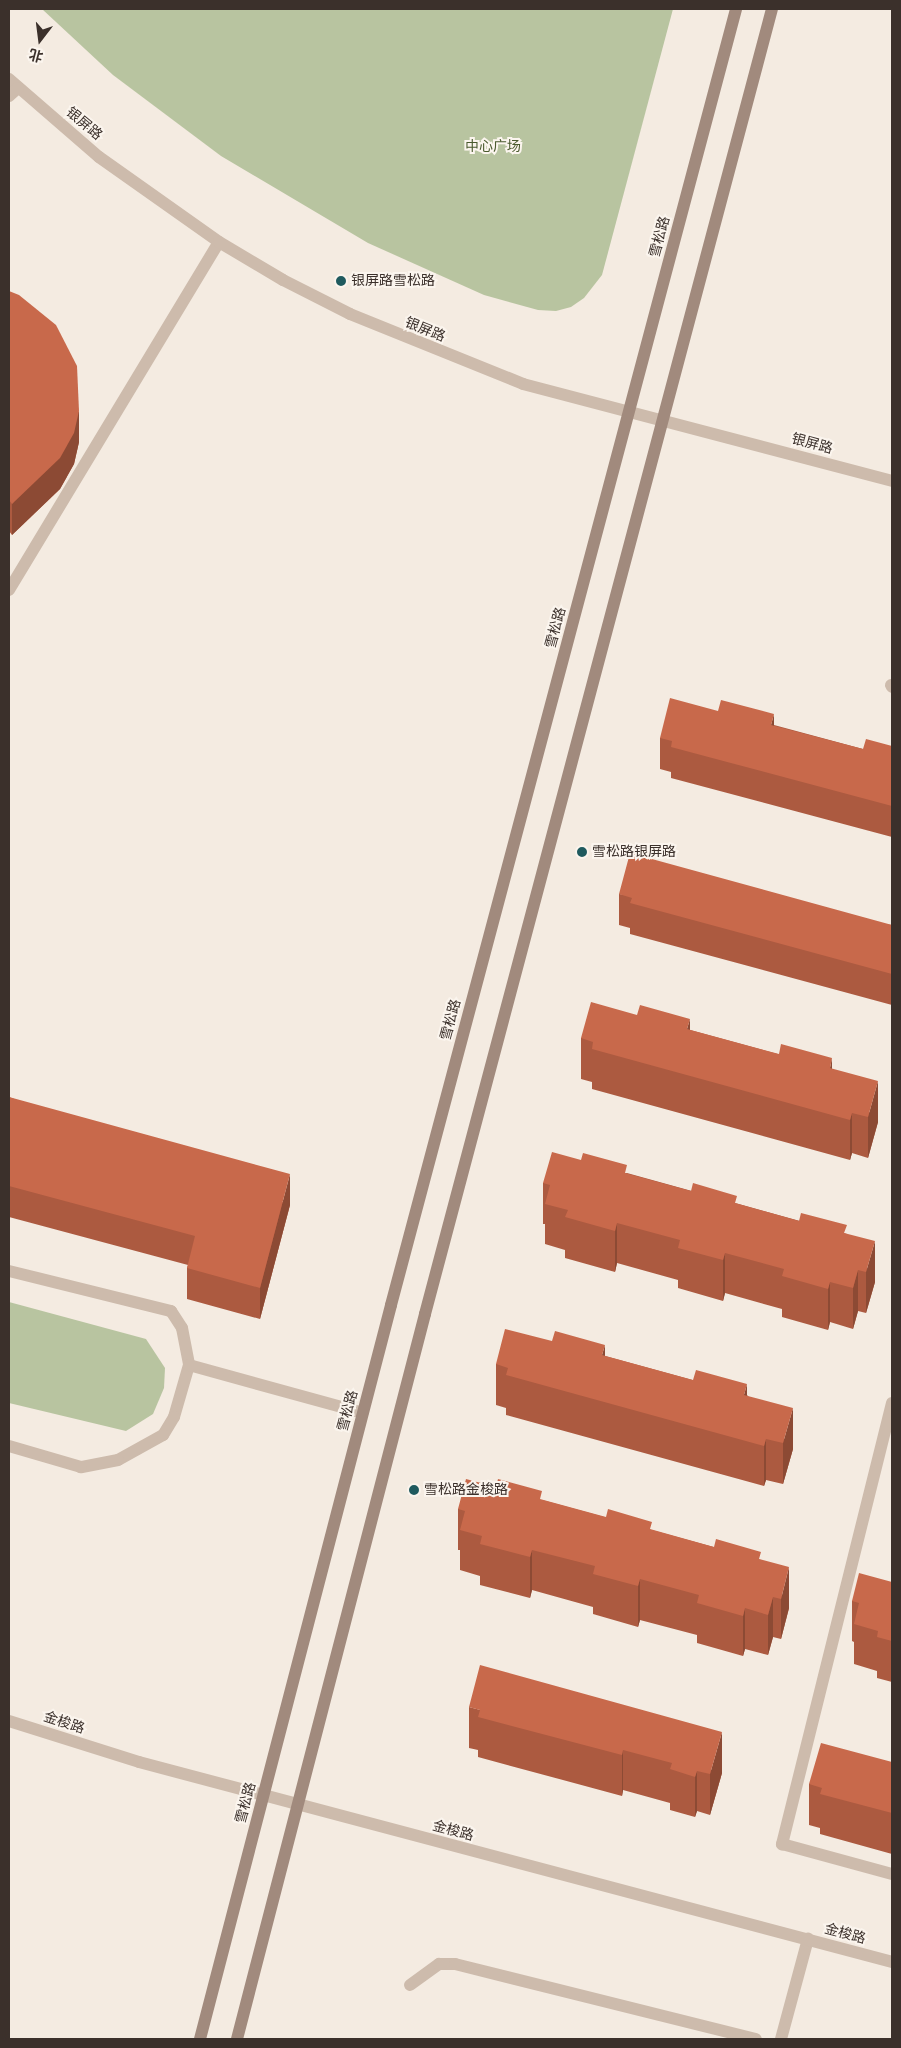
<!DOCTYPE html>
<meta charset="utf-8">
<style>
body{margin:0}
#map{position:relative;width:901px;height:2048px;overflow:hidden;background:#f4ebe1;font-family:"Fira Sans","Noto Sans SC",sans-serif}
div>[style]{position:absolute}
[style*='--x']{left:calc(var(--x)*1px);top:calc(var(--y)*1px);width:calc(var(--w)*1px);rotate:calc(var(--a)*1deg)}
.green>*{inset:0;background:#b8c4a0}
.service>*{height:12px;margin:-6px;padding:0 6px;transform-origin:6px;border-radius:6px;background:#cdbbac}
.tertiary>*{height:12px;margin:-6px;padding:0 6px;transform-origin:6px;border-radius:6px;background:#cdbbac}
.secondary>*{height:12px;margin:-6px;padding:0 6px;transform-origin:6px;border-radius:6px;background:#a18a7d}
.wall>*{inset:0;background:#ac5a40}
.shaded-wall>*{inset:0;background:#8c4a34}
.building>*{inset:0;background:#c8694b}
.dots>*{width:14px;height:14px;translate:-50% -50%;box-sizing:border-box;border:2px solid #fbf5ee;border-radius:50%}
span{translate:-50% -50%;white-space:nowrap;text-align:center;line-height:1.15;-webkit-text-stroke:4px #fbf5ee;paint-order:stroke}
.street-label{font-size:14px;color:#3b302b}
.park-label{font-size:14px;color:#4a5a2e}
.poi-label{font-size:14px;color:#3b302b}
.left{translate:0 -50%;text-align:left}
.frame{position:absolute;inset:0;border:10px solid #3b302b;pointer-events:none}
.north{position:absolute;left:15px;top:15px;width:50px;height:50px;-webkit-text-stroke:4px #fbf5ee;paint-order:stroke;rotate:195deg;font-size:14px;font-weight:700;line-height:20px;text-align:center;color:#3b302b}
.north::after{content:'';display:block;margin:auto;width:18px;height:22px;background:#3b302b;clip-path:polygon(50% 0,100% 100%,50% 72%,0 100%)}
</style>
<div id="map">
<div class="green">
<i style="clip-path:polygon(42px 9px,673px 9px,602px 275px,584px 298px,571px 307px,556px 311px,538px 310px,484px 295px,368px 243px,221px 156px,113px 75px)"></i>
<i style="clip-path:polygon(9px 1302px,146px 1339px,165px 1368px,164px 1388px,153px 1414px,126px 1431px,9px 1403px)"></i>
</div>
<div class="service">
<i style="--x:9;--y:590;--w:406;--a:-58.9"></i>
<i style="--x:891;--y:685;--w:2;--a:63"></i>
<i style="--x:9;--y:1271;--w:167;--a:13.9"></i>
<i style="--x:171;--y:1311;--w:20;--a:57"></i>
<i style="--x:182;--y:1328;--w:38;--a:79"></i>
<i style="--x:189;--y:1365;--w:54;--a:106.1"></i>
<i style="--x:174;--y:1417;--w:21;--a:121"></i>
<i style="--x:163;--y:1435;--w:51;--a:150.9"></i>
<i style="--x:118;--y:1460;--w:38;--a:169"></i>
<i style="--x:81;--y:1467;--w:75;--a:-163.7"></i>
<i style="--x:189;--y:1365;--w:180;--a:15.4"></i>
<i style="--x:892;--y:1403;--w:455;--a:104"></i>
<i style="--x:782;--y:1844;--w:114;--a:15.3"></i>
<i style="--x:410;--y:1985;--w:36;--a:-36"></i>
<i style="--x:439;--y:1964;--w:16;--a:0"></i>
<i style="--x:455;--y:1964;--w:310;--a:14"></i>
<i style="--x:781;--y:2039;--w:104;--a:-74.9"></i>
</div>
<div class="tertiary">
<i style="--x:9;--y:79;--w:119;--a:40.9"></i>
<i style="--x:99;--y:157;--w:147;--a:35.3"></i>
<i style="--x:219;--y:242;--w:74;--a:30.7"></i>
<i style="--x:283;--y:280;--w:75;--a:26.9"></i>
<i style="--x:350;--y:314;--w:187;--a:22"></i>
<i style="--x:523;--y:384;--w:382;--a:14.7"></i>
<i style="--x:9;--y:96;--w:12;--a:-42"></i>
<i style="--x:9;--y:1721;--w:136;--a:17.5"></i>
<i style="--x:139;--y:1762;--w:779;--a:14.87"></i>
</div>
<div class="secondary">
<i style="--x:200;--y:2039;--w:758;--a:-75.41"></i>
<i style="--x:391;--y:1305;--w:1341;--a:-75.09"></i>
<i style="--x:237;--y:2039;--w:749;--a:-75.46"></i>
<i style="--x:425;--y:1314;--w:1350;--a:-75.11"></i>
</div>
<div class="wall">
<i style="clip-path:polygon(9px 291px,79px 442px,74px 464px,60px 489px,12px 535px,9px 531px)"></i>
<i style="clip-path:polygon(774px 725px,863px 749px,892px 746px,892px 837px,671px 778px,671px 772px,660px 769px,660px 738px)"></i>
<i style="clip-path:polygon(619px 894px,892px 925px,892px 1005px,630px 934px,630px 928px,619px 925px)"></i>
<i style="clip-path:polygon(690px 1030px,832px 1069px,878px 1122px,868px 1158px,852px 1153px,850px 1160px,592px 1089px,592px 1082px,581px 1079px,581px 1038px)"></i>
<i style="clip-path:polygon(9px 1097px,290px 1205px,260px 1319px,187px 1299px,187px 1268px,188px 1265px,9px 1217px)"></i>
<i style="clip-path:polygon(627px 1173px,847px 1234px,875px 1282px,866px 1313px,858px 1311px,853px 1329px,830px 1322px,828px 1330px,782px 1317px,782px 1309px,725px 1293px,723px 1301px,678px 1288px,678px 1280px,617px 1263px,615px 1272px,565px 1258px,565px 1250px,545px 1244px,545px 1224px,543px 1224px,543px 1183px)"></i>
<i style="clip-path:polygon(605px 1356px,747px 1395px,793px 1449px,783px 1484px,766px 1480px,764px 1486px,506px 1415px,506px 1408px,496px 1405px,496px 1364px)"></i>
<i style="clip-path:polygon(542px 1500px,761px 1560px,789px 1608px,781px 1639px,773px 1637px,768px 1655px,745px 1649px,743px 1656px,697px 1643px,697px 1635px,640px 1620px,638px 1627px,593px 1614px,593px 1607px,532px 1590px,530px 1598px,480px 1585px,480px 1576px,460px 1570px,460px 1550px,458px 1550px,458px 1509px)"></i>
<i style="clip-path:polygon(892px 1582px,892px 1682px,877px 1678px,877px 1671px,854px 1664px,854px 1642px,852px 1641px,852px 1601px)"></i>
<i style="clip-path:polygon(469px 1707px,722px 1773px,710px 1815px,697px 1811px,695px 1817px,670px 1810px,670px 1803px,623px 1790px,622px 1796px,478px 1757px,478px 1750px,469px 1748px)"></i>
<i style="clip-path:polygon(892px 1762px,892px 1854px,820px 1834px,820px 1828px,809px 1825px,809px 1784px)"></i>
</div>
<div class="shaded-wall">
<i style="clip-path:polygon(79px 411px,79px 442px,74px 464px,60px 489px,12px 535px,12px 504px)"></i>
<i style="clip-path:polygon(774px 714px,774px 745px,771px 725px)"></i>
<i style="clip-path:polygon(690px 1019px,690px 1060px,687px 1029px)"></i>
<i style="clip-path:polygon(832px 1058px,832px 1099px,830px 1068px)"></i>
<i style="clip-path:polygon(878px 1081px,878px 1122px,868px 1158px,868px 1117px)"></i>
<i style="clip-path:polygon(852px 1113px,852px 1153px,850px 1160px,850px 1120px)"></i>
<i style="clip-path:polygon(290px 1174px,290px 1205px,260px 1319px,260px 1288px)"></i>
<i style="clip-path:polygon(617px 1223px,617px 1263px,615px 1272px,615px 1231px)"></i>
<i style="clip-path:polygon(875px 1241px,875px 1282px,866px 1313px,866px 1272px)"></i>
<i style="clip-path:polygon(725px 1253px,725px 1293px,723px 1301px,723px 1260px)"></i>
<i style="clip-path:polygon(858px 1270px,858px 1311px,853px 1329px,853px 1288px)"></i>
<i style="clip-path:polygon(830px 1282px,830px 1322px,828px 1330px,828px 1289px)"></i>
<i style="clip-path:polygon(605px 1345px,605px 1386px,602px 1355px)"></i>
<i style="clip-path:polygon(747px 1384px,747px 1425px,744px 1395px)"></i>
<i style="clip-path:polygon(793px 1408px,793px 1449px,783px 1484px,783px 1443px)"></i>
<i style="clip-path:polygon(766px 1439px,766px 1480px,764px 1486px,764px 1446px)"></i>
<i style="clip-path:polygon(532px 1550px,532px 1590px,530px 1598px,530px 1557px)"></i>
<i style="clip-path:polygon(789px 1567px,789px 1608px,781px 1639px,781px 1599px)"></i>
<i style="clip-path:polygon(640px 1579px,640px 1620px,638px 1627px,638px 1586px)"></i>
<i style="clip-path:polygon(773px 1597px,773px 1637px,768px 1655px,768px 1615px)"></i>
<i style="clip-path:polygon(745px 1608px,745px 1649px,743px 1656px,743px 1616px)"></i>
<i style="clip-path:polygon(722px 1732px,722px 1773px,710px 1815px,710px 1774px)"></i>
<i style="clip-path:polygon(623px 1750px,623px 1790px,622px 1796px,622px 1755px)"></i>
<i style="clip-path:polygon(697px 1771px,697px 1811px,695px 1817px,695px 1777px)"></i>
</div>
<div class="building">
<i style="clip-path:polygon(9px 291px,19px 295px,56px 325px,77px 366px,79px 411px,74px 433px,60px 458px,12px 504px,9px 500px)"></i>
<i style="clip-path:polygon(670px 698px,718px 711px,721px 700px,774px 714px,771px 725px,863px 749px,866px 739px,892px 746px,892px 806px,671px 747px,672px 741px,660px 738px)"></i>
<i style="clip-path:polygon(630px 853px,892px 925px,892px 974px,630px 903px,632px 898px,619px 894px)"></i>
<i style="clip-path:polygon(591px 1002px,637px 1015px,640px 1005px,690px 1019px,687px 1029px,779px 1054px,781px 1044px,832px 1058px,830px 1068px,878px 1081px,868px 1117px,852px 1113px,850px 1120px,592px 1049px,593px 1042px,581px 1038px)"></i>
<i style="clip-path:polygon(9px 1097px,290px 1174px,260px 1288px,187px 1268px,195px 1236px,9px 1186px)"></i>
<i style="clip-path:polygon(552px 1152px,581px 1160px,583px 1153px,627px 1165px,625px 1173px,691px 1191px,693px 1183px,737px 1196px,735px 1203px,799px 1221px,801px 1213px,847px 1225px,844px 1233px,875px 1241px,866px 1272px,858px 1270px,853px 1288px,830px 1282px,828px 1289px,782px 1276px,784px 1269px,725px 1253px,723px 1260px,678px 1248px,680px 1240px,617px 1223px,615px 1231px,565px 1217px,568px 1210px,545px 1204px,550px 1185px,543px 1183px)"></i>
<i style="clip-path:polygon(505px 1329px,552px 1341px,555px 1331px,605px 1345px,602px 1355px,693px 1380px,696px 1370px,747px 1384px,744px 1395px,793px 1408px,783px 1443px,766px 1439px,764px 1446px,506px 1375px,508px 1368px,496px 1364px)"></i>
<i style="clip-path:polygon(466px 1479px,496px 1487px,498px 1479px,542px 1491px,540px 1499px,606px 1517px,608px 1509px,652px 1522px,650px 1529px,714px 1547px,716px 1539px,761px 1552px,759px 1559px,789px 1567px,781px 1599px,773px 1597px,768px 1615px,745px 1608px,743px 1616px,697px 1603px,699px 1595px,640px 1579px,638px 1586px,593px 1574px,595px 1566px,532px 1550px,530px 1557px,480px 1544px,482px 1536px,460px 1530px,465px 1511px,458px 1509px)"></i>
<i style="clip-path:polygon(859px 1573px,892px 1582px,892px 1641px,877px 1637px,878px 1631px,854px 1624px,859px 1603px,852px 1601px)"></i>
<i style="clip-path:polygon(480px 1665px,722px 1732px,710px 1774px,697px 1771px,695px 1777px,670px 1769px,672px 1763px,623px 1750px,622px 1755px,478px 1717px,480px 1710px,469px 1707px)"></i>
<i style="clip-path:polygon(821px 1743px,892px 1762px,892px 1813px,820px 1794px,822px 1788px,809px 1784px)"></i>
</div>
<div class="dots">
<i style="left:341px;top:281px;background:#1f5a5e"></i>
<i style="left:582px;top:852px;background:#1f5a5e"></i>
<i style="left:414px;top:1490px;background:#1f5a5e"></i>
</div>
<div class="street-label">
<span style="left:84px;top:124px;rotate:40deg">银屏路</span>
<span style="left:660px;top:237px;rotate:-75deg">雪松路</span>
<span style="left:425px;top:330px;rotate:22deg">银屏路</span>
<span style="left:812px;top:444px;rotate:15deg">银屏路</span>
<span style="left:556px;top:628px;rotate:-75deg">雪松路</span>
<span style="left:451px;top:1020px;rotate:-75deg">雪松路</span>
<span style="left:348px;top:1411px;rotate:-75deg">雪松路</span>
<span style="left:64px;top:1723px;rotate:18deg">金梭路</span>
<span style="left:246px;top:1803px;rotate:-75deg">雪松路</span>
<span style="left:453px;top:1831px;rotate:15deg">金梭路</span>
<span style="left:845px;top:1934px;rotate:15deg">金梭路</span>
</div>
<div class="park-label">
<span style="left:493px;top:147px">中心广场</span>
</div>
<div class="poi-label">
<span class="left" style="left:351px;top:281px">银屏路雪松路</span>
<span class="left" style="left:592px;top:852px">雪松路银屏路</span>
<span class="left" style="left:424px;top:1490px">雪松路金梭路</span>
</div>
<div class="frame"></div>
<div class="north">北</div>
</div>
